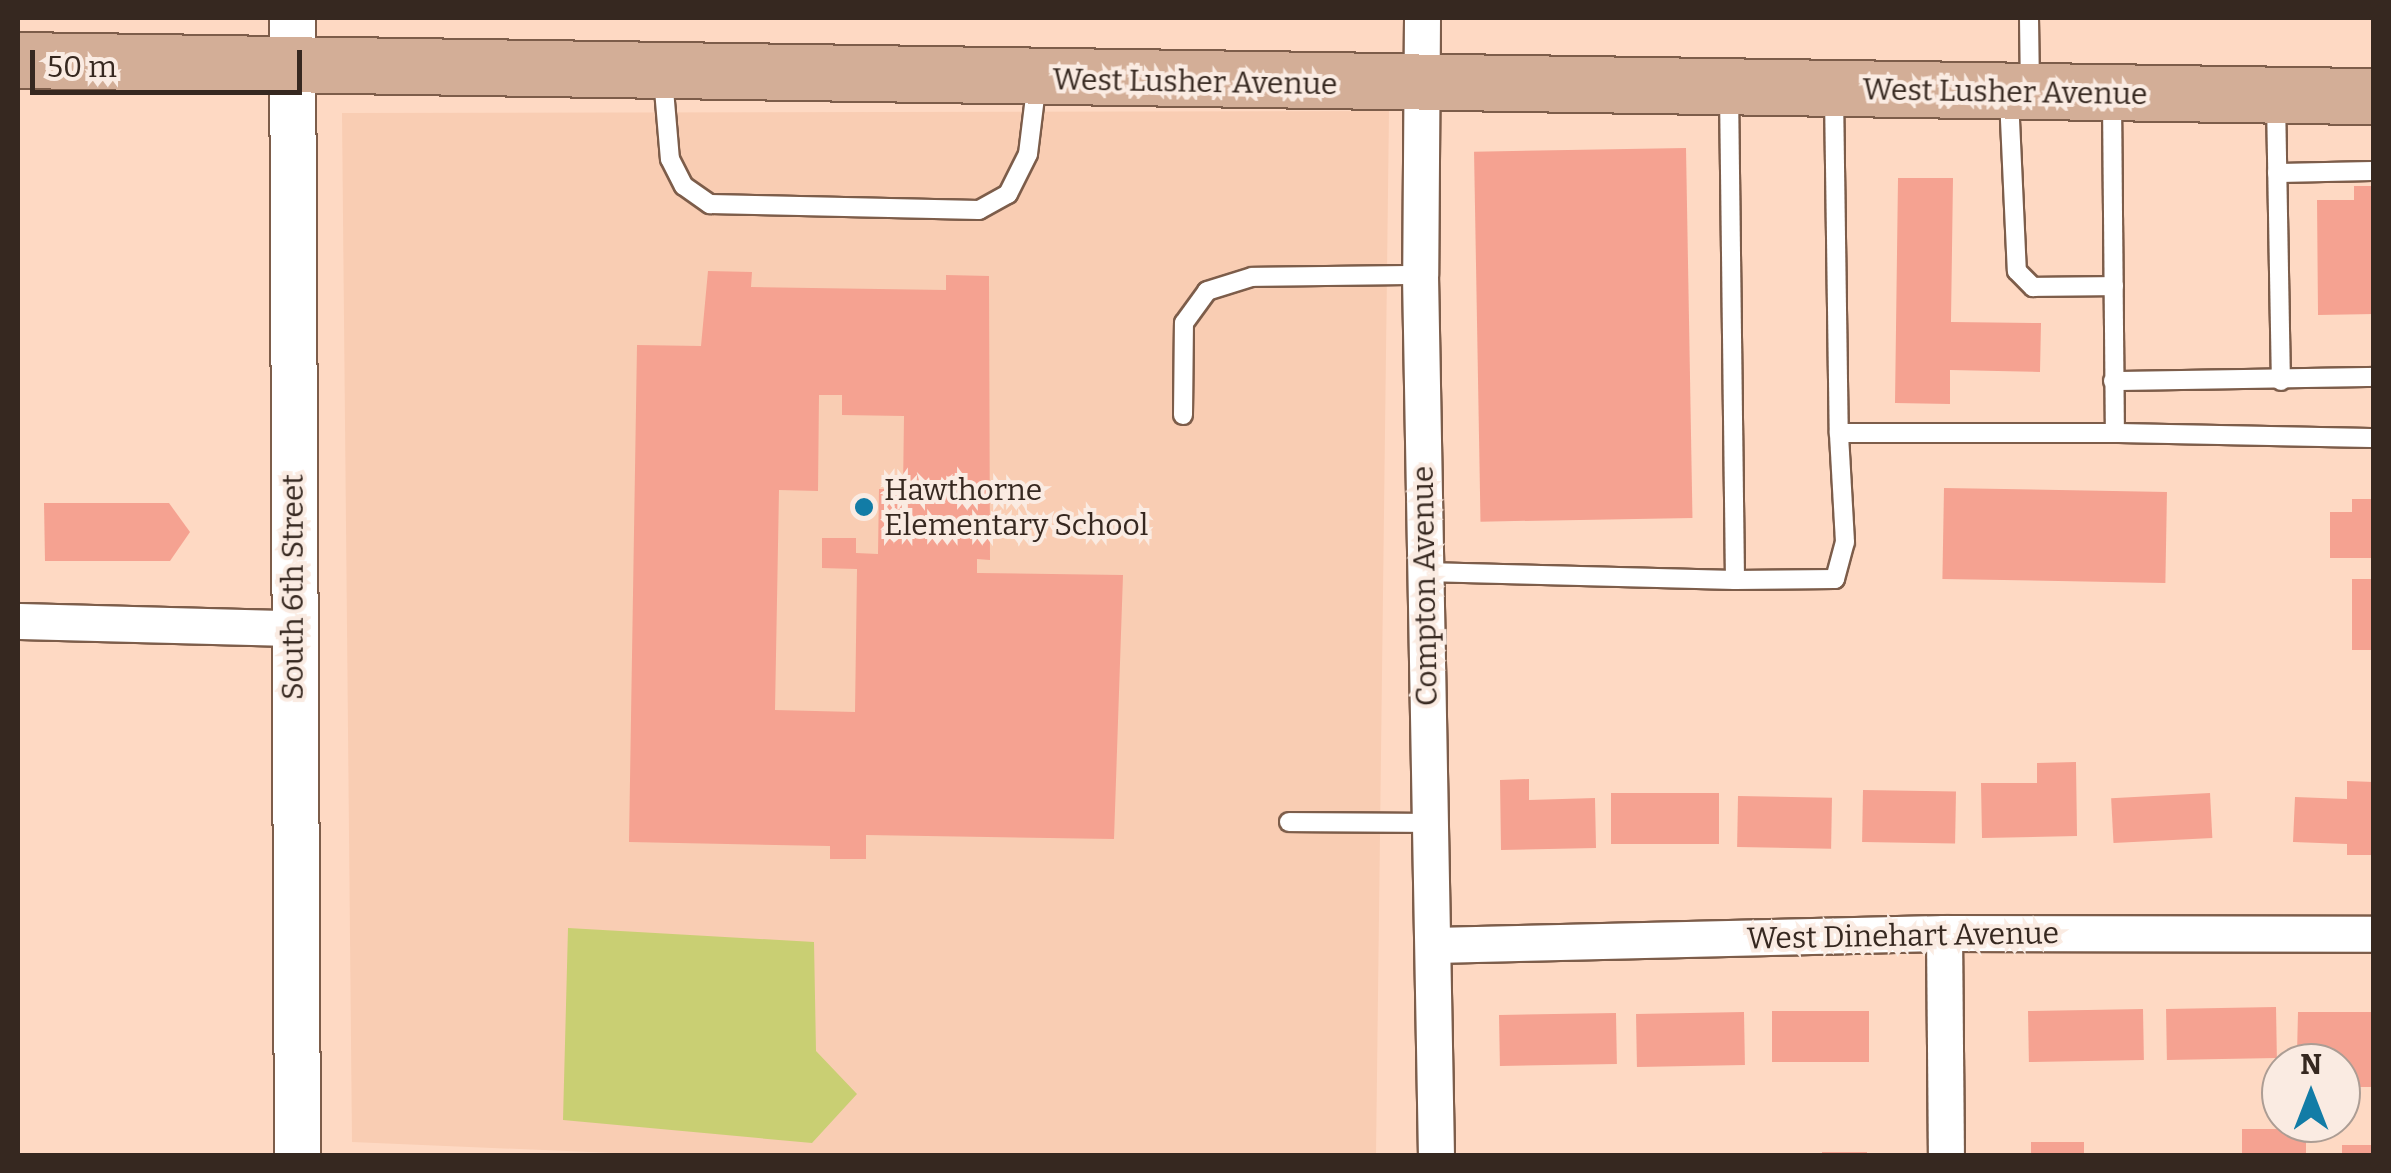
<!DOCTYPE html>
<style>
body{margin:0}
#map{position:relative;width:2391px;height:1173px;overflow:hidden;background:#fed9c3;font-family:Bitter,serif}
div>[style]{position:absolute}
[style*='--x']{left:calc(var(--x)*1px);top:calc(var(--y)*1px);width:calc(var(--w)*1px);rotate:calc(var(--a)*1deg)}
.built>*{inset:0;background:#f9cdb3}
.green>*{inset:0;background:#c9cf73}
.building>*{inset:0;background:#f5a291;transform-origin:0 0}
.roads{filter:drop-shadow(2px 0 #7d5d4a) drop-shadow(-2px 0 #7d5d4a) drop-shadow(0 2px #7d5d4a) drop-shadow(0 -2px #7d5d4a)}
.service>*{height:18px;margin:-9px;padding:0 9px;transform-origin:9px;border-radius:9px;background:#fff}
.minor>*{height:35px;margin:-17.5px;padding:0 17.5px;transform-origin:17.5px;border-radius:17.5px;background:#fff}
.tertiary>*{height:45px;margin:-22.5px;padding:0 22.5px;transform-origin:22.5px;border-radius:22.5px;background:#fff}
.primary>*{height:55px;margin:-27.5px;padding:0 27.5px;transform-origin:27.5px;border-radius:27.5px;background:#d3ae97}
.dots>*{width:28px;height:28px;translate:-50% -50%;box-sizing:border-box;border:5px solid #faebe2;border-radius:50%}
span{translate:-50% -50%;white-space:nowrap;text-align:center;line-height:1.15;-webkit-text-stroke:8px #faebe2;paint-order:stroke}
.street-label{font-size:30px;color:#362820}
.poi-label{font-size:30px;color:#362820}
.left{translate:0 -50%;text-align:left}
.frame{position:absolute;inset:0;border:20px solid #362820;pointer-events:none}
.north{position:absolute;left:2261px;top:1043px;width:100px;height:100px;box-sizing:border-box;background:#faebe2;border:2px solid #ac9d94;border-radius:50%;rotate:0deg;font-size:28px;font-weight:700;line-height:40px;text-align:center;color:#362820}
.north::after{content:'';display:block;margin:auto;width:35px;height:45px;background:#127ca6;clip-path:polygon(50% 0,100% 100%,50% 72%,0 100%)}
.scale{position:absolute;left:30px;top:50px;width:272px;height:45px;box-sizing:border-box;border:5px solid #362820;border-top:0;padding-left:12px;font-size:30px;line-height:35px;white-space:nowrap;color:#362820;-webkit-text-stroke:8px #faebe2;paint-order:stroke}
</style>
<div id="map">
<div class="built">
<i style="clip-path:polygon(1389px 111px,1376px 1155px,685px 1156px,352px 1142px,342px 113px)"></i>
</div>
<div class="green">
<i style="clip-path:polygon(568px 928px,814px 942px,816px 1051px,857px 1094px,812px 1143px,563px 1120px)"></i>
</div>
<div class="building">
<i style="left:1686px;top:148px;width:370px;height:212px;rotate:89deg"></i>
<i style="clip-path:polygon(1898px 178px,1953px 178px,1951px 322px,2041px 323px,2040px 372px,1950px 370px,1950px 404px,1895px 403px)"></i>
<i style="clip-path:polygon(2354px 186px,2374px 186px,2374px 314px,2318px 315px,2317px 200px,2354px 200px)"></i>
<i style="clip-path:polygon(evenodd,708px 271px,752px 272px,751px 287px,946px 290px,946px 275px,989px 276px,990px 560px,977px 559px,977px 573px,1123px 575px,1114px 839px,866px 835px,866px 859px,830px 859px,830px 846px,629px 842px,637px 345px,701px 346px,708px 271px,819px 395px,842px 395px,842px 415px,904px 416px,903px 489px,879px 489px,878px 554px,856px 553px,856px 538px,822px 538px,822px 568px,857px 569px,855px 712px,775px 710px,779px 490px,818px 491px,819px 395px)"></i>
<i style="left:1944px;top:488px;width:223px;height:91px;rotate:1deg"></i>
<i style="clip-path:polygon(2352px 499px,2374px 499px,2374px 558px,2330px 558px,2330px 512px,2352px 512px)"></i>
<i style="clip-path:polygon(44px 503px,169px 503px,190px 532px,170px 561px,45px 561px)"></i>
<i style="left:2352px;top:579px;width:22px;height:71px"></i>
<i style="clip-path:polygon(2076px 762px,2077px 836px,1982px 838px,1981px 783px,2037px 783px,2037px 763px)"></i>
<i style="clip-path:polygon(1529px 779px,1529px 800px,1595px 798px,1596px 848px,1501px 850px,1500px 780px)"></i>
<i style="clip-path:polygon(2347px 781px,2374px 782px,2374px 855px,2347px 855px,2347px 844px,2293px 842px,2295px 797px,2347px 799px)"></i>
<i style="left:1863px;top:790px;width:93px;height:52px;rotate:1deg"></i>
<i style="left:1719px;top:793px;width:51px;height:108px;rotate:90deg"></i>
<i style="left:2210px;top:793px;width:45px;height:99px;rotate:87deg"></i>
<i style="left:1738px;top:796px;width:94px;height:51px;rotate:1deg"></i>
<i style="left:2276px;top:1007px;width:51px;height:110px;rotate:89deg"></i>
<i style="left:2143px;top:1009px;width:51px;height:115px;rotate:89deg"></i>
<i style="left:1869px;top:1011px;width:51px;height:97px;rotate:90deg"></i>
<i style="left:1744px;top:1012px;width:53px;height:108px;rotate:89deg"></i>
<i style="clip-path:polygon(2298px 1012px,2374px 1012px,2374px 1087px,2342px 1087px,2342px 1054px,2297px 1054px)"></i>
<i style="left:1616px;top:1013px;width:51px;height:117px;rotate:89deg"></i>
<i style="left:2306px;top:1129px;width:27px;height:64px;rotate:90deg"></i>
<i style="left:2084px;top:1142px;width:14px;height:53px;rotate:90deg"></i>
<i style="left:2374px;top:1145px;width:11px;height:32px;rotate:90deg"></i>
<i style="left:1822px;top:1152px;width:45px;height:4px"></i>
</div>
<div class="roads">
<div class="service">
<i style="--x:2029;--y:18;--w:69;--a:89.2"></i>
<i style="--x:663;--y:78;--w:81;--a:85.1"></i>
<i style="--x:670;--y:159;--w:30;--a:63"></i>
<i style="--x:684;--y:186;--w:32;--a:35"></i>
<i style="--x:710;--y:204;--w:269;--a:1.3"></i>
<i style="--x:979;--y:210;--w:33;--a:-29"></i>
<i style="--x:1008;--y:194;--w:45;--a:-63.4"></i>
<i style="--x:1028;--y:154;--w:74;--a:-83"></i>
<i style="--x:1729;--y:90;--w:490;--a:89.3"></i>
<i style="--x:1735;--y:580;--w:100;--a:-0.6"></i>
<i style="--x:1835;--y:579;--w:38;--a:-75"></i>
<i style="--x:1845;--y:542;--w:109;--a:-93.2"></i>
<i style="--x:1839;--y:433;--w:276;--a:0"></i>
<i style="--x:1834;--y:94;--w:339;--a:89.2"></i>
<i style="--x:2009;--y:98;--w:173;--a:87.4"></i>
<i style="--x:2017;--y:271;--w:23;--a:45"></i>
<i style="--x:2033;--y:287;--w:81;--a:-0.7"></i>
<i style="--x:2112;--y:99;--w:334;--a:89.5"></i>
<i style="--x:2115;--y:433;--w:259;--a:1.1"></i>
<i style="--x:2276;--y:100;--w:281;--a:89"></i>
<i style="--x:2277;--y:173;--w:97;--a:-1.2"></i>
<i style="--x:2113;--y:381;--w:261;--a:-0.9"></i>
<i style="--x:1183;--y:415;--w:92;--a:-89.4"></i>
<i style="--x:1184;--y:323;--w:39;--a:-54"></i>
<i style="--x:1207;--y:291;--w:47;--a:-17.3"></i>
<i style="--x:1252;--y:277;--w:168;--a:-0.7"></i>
<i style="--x:1425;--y:572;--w:310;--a:1.5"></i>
<i style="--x:1289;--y:822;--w:140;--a:0.4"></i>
</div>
<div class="minor">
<i style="--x:1422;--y:18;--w:257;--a:90.4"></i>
<i style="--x:1420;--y:275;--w:881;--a:88.96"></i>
<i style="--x:18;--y:621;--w:274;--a:1.5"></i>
<i style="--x:1944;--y:933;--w:223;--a:89.5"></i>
<i style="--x:1434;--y:945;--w:510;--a:-1.35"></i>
<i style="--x:1944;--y:933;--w:430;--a:0.1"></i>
</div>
<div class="tertiary">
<i style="--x:292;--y:18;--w:1138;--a:89.75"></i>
</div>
<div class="primary">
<i style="--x:18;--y:60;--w:2356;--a:0.88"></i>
</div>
</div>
<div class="dots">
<i style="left:864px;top:507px;background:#127ca6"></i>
</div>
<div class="street-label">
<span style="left:1195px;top:82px;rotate:1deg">West Lusher Avenue</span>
<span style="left:2005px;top:92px;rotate:1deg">West Lusher Avenue</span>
<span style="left:1425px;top:586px;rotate:-91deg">Compton Avenue</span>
<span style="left:293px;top:587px;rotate:-90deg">South 6th Street</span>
<span style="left:1903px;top:936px;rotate:-1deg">West Dinehart Avenue</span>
</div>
<div class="poi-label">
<span class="left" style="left:884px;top:507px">Hawthorne<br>Elementary School</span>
</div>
<div class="frame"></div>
<div class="north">N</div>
<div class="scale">50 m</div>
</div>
